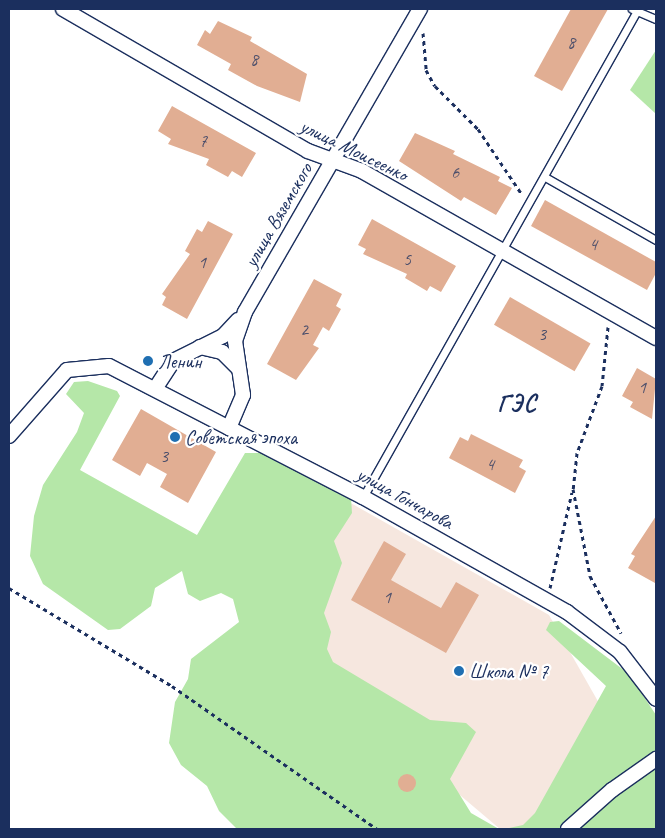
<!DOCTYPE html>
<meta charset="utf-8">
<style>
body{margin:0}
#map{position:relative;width:665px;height:838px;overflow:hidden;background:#fff;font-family:Caveat,sans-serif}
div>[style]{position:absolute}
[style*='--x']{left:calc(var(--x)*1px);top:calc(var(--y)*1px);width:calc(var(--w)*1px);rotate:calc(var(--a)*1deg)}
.built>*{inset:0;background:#f6e7df}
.green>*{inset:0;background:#b5e7a8}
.building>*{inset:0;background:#e1ae93;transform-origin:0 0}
.round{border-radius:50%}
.path>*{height:3px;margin-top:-1.5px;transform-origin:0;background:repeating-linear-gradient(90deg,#1b2f5e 0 4px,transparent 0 8px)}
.roads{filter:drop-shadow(1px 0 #1b2f5e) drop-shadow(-1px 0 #1b2f5e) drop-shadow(0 1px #1b2f5e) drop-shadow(0 -1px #1b2f5e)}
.service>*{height:7px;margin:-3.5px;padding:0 3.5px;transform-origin:3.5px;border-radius:3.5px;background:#fff}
.minor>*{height:14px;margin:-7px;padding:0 7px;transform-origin:7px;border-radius:7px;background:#fff}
.dots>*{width:14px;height:14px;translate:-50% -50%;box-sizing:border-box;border:2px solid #fff;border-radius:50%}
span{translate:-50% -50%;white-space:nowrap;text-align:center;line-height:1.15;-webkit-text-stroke:4.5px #fff;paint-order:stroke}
.number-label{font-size:18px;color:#4c4f6b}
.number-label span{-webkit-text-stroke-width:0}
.street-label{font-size:20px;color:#1b2f5e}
.poi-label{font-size:20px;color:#1b2f5e}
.left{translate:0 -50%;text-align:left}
.district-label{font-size:25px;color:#1b2f5e;font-weight:700;letter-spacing:1px}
.frame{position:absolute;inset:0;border:10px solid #1b2f5e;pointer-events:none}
</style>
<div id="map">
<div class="built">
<i style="clip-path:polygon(340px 497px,549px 615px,604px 712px,538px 829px,500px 829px,265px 630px)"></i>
</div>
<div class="green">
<i style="clip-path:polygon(656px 50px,656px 114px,630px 90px)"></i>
<i style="clip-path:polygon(88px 381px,117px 391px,120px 396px,80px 470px,197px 535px,245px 453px,260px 453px,351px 498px,352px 513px,334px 541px,342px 563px,324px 613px,331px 632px,327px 649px,333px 662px,430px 720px,466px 723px,476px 732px,450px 779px,471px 813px,499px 829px,237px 829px,219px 811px,207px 786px,181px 765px,169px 743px,175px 702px,188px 679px,191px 659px,239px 622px,233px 599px,221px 593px,200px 601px,188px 594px,182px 571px,155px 588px,151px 606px,120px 629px,108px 630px,43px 584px,30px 556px,34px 516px,43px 485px,77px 432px,84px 413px,66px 394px,74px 382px)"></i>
<i style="clip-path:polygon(559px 621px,629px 674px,656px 715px,656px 829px,505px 829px,523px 825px,535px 813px,606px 686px,546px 630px,550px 622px)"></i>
</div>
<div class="building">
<i style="clip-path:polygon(571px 9px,608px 9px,562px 91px,534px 76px)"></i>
<i style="clip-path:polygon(218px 21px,252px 37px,250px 41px,307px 74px,300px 102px,257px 86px,228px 70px,231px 64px,197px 45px,205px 30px,210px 34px)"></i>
<i style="clip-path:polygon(172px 106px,256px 153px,242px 177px,232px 171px,228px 177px,206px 165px,209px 159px,168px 144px,171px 139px,158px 131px)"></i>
<i style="clip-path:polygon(415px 133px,455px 151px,453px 154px,500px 177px,498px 181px,512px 188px,496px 215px,464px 197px,461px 201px,399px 161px)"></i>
<i style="clip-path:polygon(545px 200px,656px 262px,656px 273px,647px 290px,531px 226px)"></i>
<i style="clip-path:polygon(372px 219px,456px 266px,441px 292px,430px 286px,427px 291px,405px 278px,407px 274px,363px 254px,366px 249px,358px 245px)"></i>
<i style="clip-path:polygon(208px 221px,233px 234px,187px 319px,162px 305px,166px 297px,162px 294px,190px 254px,185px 251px,197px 229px,202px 232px)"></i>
<i style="clip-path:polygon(314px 279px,342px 294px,336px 306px,341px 309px,329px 331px,323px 327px,313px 345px,319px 348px,296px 380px,267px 364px)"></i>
<i style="left:510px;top:297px;width:93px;height:32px;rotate:30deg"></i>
<i style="clip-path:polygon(637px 368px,656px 379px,652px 419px,630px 407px,633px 402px,622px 396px)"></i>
<i style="clip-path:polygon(141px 409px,216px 452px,188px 503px,160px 487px,167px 474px,147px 463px,140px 476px,112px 460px)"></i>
<i style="clip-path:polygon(471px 434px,523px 460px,519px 467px,526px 471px,515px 493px,449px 458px,460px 437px,468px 441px)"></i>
<i style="clip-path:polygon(656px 516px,656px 580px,655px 583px,628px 568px,635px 556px,631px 554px)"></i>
<i style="clip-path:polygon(384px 541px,406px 554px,391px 580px,441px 608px,456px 582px,479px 595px,446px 653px,351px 600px)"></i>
<i class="round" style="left:398px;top:774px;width:18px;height:18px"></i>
</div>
<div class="path">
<i style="--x:423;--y:33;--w:37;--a:85"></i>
<i style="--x:426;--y:70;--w:18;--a:61"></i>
<i style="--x:435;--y:86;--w:61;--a:45"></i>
<i style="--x:478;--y:129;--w:77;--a:56.1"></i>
<i style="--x:608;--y:327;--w:59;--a:95.8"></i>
<i style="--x:602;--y:386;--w:72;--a:110.5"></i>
<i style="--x:577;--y:453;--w:36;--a:96"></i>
<i style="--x:573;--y:489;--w:89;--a:78.9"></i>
<i style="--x:590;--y:576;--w:65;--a:61.5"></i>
<i style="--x:9;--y:588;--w:190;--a:31"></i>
<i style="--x:172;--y:686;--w:250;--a:34.9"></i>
<i style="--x:550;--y:588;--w:98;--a:-77.1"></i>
</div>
<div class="roads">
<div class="service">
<i style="--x:632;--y:9;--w:26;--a:23"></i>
<i style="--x:545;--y:177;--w:128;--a:29.6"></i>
<i style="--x:363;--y:497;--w:560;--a:-60.6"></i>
</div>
<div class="minor">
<i style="--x:63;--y:9;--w:283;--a:30.1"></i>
<i style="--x:308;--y:151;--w:58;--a:20.3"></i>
<i style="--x:362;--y:171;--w:338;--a:29.6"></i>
<i style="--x:200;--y:347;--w:23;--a:13"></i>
<i style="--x:222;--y:352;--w:23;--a:45"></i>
<i style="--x:155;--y:389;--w:33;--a:-57"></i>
<i style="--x:173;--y:361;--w:56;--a:-26.6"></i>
<i style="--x:223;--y:336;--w:22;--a:-47"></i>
<i style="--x:229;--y:428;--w:36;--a:-67"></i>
<i style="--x:243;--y:395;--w:55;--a:-98.4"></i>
<i style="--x:235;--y:341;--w:31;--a:-71"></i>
<i style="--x:245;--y:312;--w:350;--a:-60"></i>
<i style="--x:9;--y:436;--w:88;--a:-48.7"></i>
<i style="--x:67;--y:370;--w:42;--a:-5.4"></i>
<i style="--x:109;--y:366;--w:286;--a:27.3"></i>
<i style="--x:363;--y:497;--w:234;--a:29.4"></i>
<i style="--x:567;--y:612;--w:66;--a:37"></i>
<i style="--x:620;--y:652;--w:59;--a:52.5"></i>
<i style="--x:568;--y:829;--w:59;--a:-41.6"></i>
<i style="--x:612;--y:790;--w:54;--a:-35.2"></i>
</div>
</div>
<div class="dots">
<i style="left:148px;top:361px;background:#1f6fb2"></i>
<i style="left:175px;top:437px;background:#1f6fb2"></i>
<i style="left:459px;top:671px;background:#1f6fb2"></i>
</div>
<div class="number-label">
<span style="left:571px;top:42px">8</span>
<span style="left:254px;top:59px">8</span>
<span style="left:203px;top:141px">7</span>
<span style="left:455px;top:172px">6</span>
<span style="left:593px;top:244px">4</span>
<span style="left:407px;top:259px">5</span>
<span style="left:202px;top:262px">1</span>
<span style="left:304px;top:329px">2</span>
<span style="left:542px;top:334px">3</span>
<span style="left:642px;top:387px">1</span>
<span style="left:164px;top:456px">3</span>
<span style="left:490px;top:464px">4</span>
<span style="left:387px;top:597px">1</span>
</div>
<div class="street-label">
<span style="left:354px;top:150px;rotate:26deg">улица Моисеенко</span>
<span style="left:278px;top:215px;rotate:-60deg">улица Вяземского</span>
<span style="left:405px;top:498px;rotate:29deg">улица Гончарова</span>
</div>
<div class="poi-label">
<span class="left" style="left:158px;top:361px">Ленин</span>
<span class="left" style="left:185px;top:437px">Советская эпоха</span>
<span class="left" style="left:469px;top:671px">Школа № 7</span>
</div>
<div class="district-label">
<span style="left:517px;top:403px">ГЭС</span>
</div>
<div class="frame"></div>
</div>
